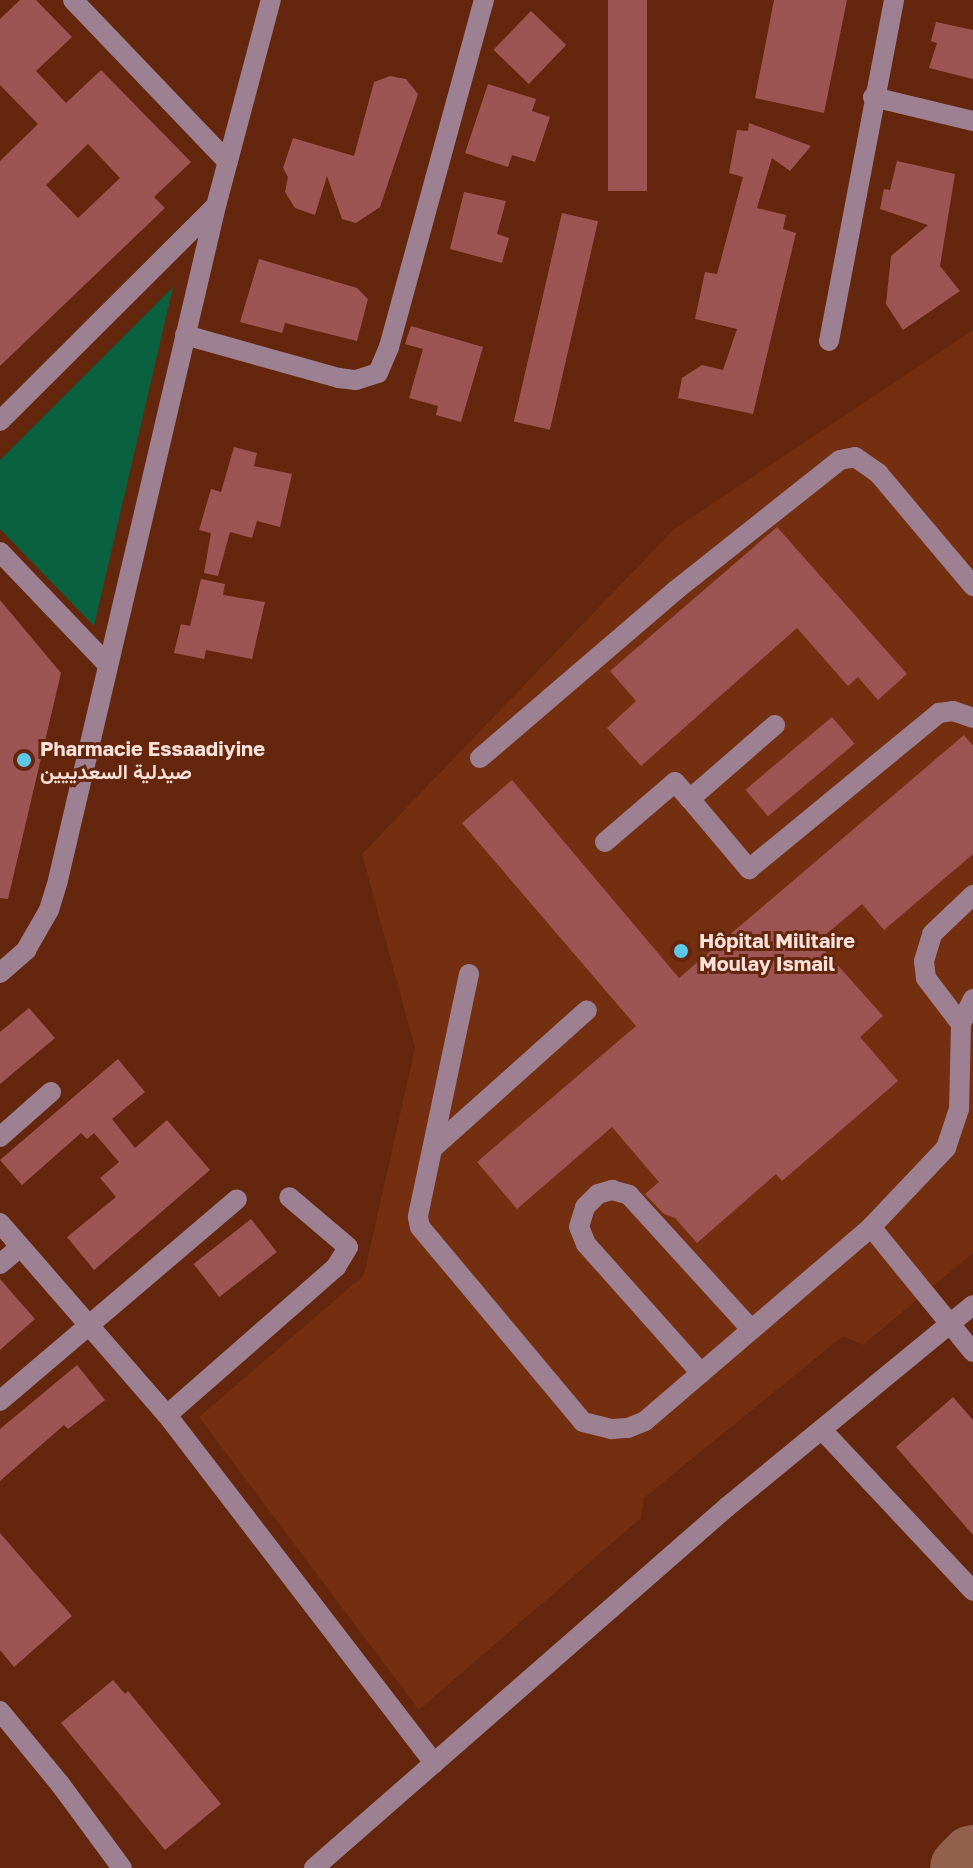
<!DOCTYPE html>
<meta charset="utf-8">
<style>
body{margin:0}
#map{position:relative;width:973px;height:1868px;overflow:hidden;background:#64260c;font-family:"Golos Text",Vazirmatn,sans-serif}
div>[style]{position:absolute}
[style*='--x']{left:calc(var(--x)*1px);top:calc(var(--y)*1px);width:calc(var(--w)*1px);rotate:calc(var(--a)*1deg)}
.built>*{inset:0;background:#742e10}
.green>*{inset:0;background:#096140}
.taxiway>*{height:66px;margin:-33px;padding:0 33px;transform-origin:33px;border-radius:33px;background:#92604c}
.building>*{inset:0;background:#9d5554;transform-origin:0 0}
.minor>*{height:20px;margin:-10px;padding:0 10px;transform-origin:10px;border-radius:10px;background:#9d8092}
.dots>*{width:22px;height:22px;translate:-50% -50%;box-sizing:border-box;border:4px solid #64260c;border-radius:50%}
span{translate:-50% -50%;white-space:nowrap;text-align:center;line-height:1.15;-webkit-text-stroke:6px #64260c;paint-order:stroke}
.poi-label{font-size:20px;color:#fae2da;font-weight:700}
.left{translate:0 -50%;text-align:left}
</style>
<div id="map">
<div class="built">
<i style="clip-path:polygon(973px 330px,973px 1253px,863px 1345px,843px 1336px,644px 1498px,641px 1518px,419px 1710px,199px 1417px,364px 1275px,415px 1048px,362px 854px,674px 529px)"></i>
</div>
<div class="green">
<i style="clip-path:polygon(173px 287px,94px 626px,0 529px,0 460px)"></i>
</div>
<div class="taxiway">
<i style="--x:963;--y:1868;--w:14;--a:-45"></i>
</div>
<div class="building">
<i style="clip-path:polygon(evenodd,20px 0,36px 0,72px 37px,36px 71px,66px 103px,101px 70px,191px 162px,154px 197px,165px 208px,0 366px,0 161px,38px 124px,0 85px,0 19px,20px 0,88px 144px,120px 178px,78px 218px,46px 185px,88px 144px)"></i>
<i style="left:608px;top:0;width:39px;height:191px"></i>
<i style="clip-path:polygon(774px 0,847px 0,824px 113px,755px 98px)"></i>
<i style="left:531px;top:11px;width:49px;height:54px;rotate:44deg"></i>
<i style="clip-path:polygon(936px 22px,973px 30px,973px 79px,929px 68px,937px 43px,931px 41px)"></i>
<i style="clip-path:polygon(390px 76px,406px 79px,418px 94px,380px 207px,356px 223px,342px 219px,327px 176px,315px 215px,295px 208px,285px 192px,288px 177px,283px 168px,293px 138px,354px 156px,374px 82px)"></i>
<i style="clip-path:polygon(488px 84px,536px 99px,532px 111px,550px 117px,535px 162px,512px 155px,508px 167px,465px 153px)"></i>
<i style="clip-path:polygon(749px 123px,811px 146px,790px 171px,772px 158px,757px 208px,786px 215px,783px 229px,796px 233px,753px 414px,678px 398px,682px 378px,702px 365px,723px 370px,737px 329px,695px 319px,705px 272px,717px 274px,743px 177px,729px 173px,737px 130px,748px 131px)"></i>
<i style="clip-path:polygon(897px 161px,955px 174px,940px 266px,960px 291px,903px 330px,886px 304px,891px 256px,928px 225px,880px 209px,884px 189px,890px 190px)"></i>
<i style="clip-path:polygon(464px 192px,506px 201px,497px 234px,509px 238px,502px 263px,450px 249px)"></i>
<i style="left:562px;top:213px;width:37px;height:214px;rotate:13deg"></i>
<i style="clip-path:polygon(259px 259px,357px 288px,368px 299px,357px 341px,285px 323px,282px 333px,240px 322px)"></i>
<i style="clip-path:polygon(411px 326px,483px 347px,461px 422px,436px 415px,438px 406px,409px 398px,423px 349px,405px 344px)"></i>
<i style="clip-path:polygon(234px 447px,257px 453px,254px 466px,292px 474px,280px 527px,257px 521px,252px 538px,230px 532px,218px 576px,204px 573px,211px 533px,199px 530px,211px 489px,221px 492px)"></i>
<i style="clip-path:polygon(777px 527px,907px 674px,878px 700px,858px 677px,848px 686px,797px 628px,641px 766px,607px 728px,636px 701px,610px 671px)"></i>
<i style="clip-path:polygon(201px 579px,225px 584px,223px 595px,265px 602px,252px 659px,206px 650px,204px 659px,174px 653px,181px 624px,190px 626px)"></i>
<i style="clip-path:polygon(0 600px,61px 673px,8px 899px,0 898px)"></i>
<i style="left:832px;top:717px;width:35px;height:113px;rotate:50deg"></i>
<i style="clip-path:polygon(964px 735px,973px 746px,973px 854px,884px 930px,862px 904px,817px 942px,883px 1016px,860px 1037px,898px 1081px,782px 1181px,776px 1174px,697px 1243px,675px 1218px,664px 1214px,645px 1194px,659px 1182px,612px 1127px,517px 1209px,477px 1162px,636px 1026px,462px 823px,512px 780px,679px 978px)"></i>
<i style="clip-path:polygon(29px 1008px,55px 1038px,0 1084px,0 1032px)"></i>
<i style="clip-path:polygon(118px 1059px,145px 1092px,112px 1119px,135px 1148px,167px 1120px,210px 1170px,94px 1270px,67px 1237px,116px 1197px,100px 1178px,119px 1162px,94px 1133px,87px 1139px,81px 1133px,22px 1185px,0 1160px)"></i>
<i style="left:251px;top:1219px;width:42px;height:73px;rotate:52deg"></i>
<i style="clip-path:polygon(0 1279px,35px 1319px,0 1350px)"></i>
<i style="clip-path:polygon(77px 1365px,105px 1400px,68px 1429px,64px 1425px,0 1481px,0 1429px)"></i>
<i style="clip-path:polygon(953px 1397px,973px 1420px,973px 1535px,896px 1447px)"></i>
<i style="clip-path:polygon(0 1533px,72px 1616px,14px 1667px,0 1650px)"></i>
<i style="clip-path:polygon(113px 1680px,125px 1694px,128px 1691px,221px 1804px,165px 1850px,61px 1723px)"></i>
</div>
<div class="minor">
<i style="--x:73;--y:0;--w:224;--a:46.3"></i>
<i style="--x:873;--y:97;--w:103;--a:13.5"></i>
<i style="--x:185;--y:335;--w:160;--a:15.6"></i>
<i style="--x:339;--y:378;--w:17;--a:7"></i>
<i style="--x:356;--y:380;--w:23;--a:-18"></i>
<i style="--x:378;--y:373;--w:28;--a:-67"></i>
<i style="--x:389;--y:347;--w:360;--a:-74.7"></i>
<i style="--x:829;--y:341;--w:347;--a:-79.2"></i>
<i style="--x:0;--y:421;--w:303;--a:-44.9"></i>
<i style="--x:0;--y:552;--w:153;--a:46.3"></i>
<i style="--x:775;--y:725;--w:113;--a:139"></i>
<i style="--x:690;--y:799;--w:92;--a:49.9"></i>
<i style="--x:749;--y:869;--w:246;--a:-39.4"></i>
<i style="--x:939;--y:713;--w:14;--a:-8"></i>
<i style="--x:953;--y:711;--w:21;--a:19"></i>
<i style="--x:480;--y:758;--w:258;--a:-40.6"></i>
<i style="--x:676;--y:590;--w:209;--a:-38.4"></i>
<i style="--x:840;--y:460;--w:15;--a:-11"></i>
<i style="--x:855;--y:457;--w:28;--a:35"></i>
<i style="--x:878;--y:473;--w:148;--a:49.9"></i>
<i style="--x:605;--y:842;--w:92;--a:-40.6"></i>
<i style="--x:675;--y:782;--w:23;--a:49"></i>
<i style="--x:0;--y:973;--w:35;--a:-41"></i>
<i style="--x:26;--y:950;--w:46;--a:-60.1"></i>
<i style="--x:49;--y:910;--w:31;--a:-73"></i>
<i style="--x:58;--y:880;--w:692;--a:-76.81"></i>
<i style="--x:216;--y:206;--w:213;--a:-75.1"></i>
<i style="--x:469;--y:974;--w:248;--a:101.9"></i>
<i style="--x:418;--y:1217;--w:10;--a:79"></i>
<i style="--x:420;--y:1227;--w:254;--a:50.1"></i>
<i style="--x:583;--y:1422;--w:30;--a:14"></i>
<i style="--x:612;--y:1429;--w:16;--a:-4"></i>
<i style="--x:628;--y:1428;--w:18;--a:-22"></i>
<i style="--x:645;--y:1421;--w:298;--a:-40.6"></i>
<i style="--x:973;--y:999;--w:28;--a:116"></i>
<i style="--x:961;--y:1024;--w:85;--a:91.3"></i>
<i style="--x:959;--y:1109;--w:41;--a:108.4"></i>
<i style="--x:946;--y:1148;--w:109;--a:133.5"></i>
<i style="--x:871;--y:1227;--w:161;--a:50.8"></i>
<i style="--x:961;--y:1024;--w:58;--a:-127.3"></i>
<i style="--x:926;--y:978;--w:17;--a:-97"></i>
<i style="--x:924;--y:961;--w:28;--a:-73"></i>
<i style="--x:932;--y:934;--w:57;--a:-43.6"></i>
<i style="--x:0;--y:1137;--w:68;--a:-41.4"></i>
<i style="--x:434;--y:1147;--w:205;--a:-41.8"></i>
<i style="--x:0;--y:1223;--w:254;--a:49"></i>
<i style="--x:167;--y:1415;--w:439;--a:52.5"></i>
<i style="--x:0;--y:1264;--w:26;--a:-40"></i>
<i style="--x:701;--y:1373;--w:173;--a:-131.7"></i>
<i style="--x:586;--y:1244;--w:18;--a:-112"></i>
<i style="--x:579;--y:1227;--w:21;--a:-73"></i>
<i style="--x:585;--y:1207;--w:18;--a:-45"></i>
<i style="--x:598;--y:1194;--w:15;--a:-16"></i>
<i style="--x:612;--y:1190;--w:18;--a:16"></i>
<i style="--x:629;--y:1195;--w:180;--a:47.7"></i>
<i style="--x:0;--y:1401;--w:311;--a:-40.4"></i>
<i style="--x:167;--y:1415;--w:225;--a:-41.2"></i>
<i style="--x:336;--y:1267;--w:23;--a:-59"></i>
<i style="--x:348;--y:1247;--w:77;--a:-139.7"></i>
<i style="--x:823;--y:1431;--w:219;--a:46.8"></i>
<i style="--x:0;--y:1711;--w:94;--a:50.6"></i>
<i style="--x:60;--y:1784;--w:104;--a:53.6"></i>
<i style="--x:314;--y:1868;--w:549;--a:-41.16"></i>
<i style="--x:727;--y:1507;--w:318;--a:-39.4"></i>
</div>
<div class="dots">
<i style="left:24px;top:760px;background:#5dc7e8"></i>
<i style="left:681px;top:951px;background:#5dc7e8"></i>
</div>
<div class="poi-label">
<span class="left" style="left:40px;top:760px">Pharmacie Essaadiyine<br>صيدلية السعدييين</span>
<span class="left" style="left:699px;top:952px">Hôpital Militaire<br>Moulay Ismail</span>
</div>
</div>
